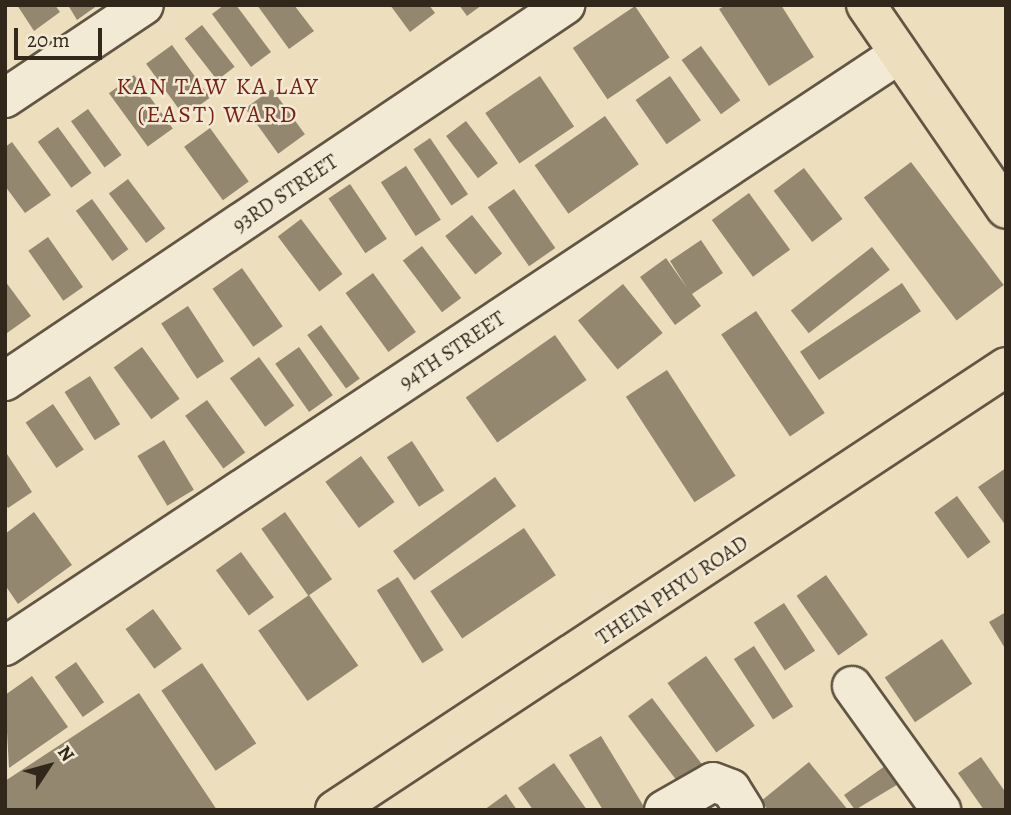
<!DOCTYPE html>
<style>
body{margin:0}
#map{position:relative;width:1011px;height:815px;overflow:hidden;background:#eddfbe;font-family:Alegreya,serif}
div>[style]{position:absolute}
[style*='--x']{left:calc(var(--x)*1px);top:calc(var(--y)*1px);width:calc(var(--w)*1px);rotate:calc(var(--a)*1deg)}
.building>*{inset:0;background:#938770;transform-origin:0 0}
.roads{filter:drop-shadow(2px 0 #615544) drop-shadow(-2px 0 #615544) drop-shadow(0 2px #615544) drop-shadow(0 -2px #615544)}
.minor>*{height:38px;margin:-19px;padding:0 19px;transform-origin:19px;border-radius:19px;background:#f3ead5}
.major>*{height:38px;margin:-19px;padding:0 19px;transform-origin:19px;border-radius:19px;background:#eddfbe}
span{translate:-50% -50%;white-space:nowrap;text-align:center;line-height:1.15;-webkit-text-stroke:5px #f3ead5;paint-order:stroke}
.street-label{font-size:21px;color:#32271b}
.quarter-label{font-size:24px;color:#7a1f14;letter-spacing:2px}
.frame{position:absolute;inset:0;border:7px solid #32271b;pointer-events:none}
.north{position:absolute;left:14px;top:731px;width:70px;height:70px;-webkit-text-stroke:5px #f3ead5;paint-order:stroke;rotate:54deg;font-size:19px;font-weight:700;line-height:28px;text-align:center;color:#32271b}
.north::after{content:'';display:block;margin:auto;width:24px;height:32px;background:#32271b;clip-path:polygon(50% 0,100% 100%,50% 72%,0 100%)}
.scale{position:absolute;left:14px;top:28px;width:88px;height:32px;box-sizing:border-box;border:4px solid #32271b;border-top:0;padding-left:9px;font-size:21px;line-height:24px;white-space:nowrap;color:#32271b;-webkit-text-stroke:5px #f3ead5;paint-order:stroke}
</style>
<div id="map">
<div class="building">
<i style="clip-path:polygon(17px 5px,55px 5px,60px 12px,34px 31px)"></i>
<i style="clip-path:polygon(68px 5px,98px 5px,77px 20px)"></i>
<i style="clip-path:polygon(224px 5px,236px 5px,271px 52px,251px 67px,212px 14px)"></i>
<i style="clip-path:polygon(257px 5px,294px 5px,314px 31px,289px 49px)"></i>
<i style="clip-path:polygon(390px 5px,429px 5px,435px 13px,410px 32px)"></i>
<i style="clip-path:polygon(459px 5px,482px 5px,467px 16px)"></i>
<i style="clip-path:polygon(726px 5px,781px 5px,814px 57px,769px 86px,719px 9px)"></i>
<i style="left:635px;top:6px;width:62px;height:75px;rotate:56deg"></i>
<i style="left:202px;top:25px;width:53px;height:22px;rotate:52deg"></i>
<i style="left:172px;top:45px;width:65px;height:32px;rotate:54deg"></i>
<i style="left:701px;top:46px;width:67px;height:24px;rotate:54deg"></i>
<i style="left:134px;top:75px;width:66px;height:31px;rotate:54deg"></i>
<i style="left:540px;top:76px;width:61px;height:66px;rotate:56deg"></i>
<i style="left:670px;top:76px;width:54px;height:42px;rotate:55deg"></i>
<i style="left:272px;top:89px;width:56px;height:33px;rotate:54deg"></i>
<i style="left:88px;top:109px;width:57px;height:21px;rotate:54deg"></i>
<i style="left:605px;top:116px;width:59px;height:86px;rotate:55deg"></i>
<i style="left:466px;top:121px;width:53px;height:25px;rotate:53deg"></i>
<i style="left:58px;top:127px;width:57px;height:25px;rotate:54deg"></i>
<i style="left:210px;top:128px;width:66px;height:32px;rotate:54deg"></i>
<i style="left:430px;top:138px;width:68px;height:20px;rotate:56deg"></i>
<i style="clip-path:polygon(12px 142px,51px 195px,25px 213px,5px 186px,5px 147px)"></i>
<i style="left:911px;top:162px;width:154px;height:59px;rotate:53deg"></i>
<i style="left:406px;top:166px;width:64px;height:30px;rotate:57deg"></i>
<i style="left:804px;top:168px;width:64px;height:38px;rotate:53deg"></i>
<i style="left:128px;top:179px;width:62px;height:24px;rotate:53deg"></i>
<i style="left:350px;top:184px;width:66px;height:26px;rotate:56deg"></i>
<i style="left:514px;top:189px;width:72px;height:32px;rotate:55deg"></i>
<i style="left:749px;top:193px;width:70px;height:46px;rotate:54deg"></i>
<i style="left:92px;top:199px;width:62px;height:20px;rotate:54deg"></i>
<i style="left:472px;top:215px;width:49px;height:34px;rotate:52deg"></i>
<i style="left:301px;top:219px;width:69px;height:29px;rotate:53deg"></i>
<i style="left:48px;top:237px;width:61px;height:24px;rotate:55deg"></i>
<i style="clip-path:polygon(701px 240px,723px 273px,692px 294px,701px 306px,675px 325px,640px 277px,666px 258px,687px 288px,670px 261px)"></i>
<i style="left:422px;top:246px;width:65px;height:24px;rotate:53deg"></i>
<i style="left:872px;top:247px;width:29px;height:103px;rotate:52deg"></i>
<i style="left:242px;top:268px;width:71px;height:36px;rotate:55deg"></i>
<i style="left:373px;top:273px;width:73px;height:34px;rotate:54deg"></i>
<i style="clip-path:polygon(5px 281px,31px 316px,7px 333px,5px 331px)"></i>
<i style="left:902px;top:283px;width:34px;height:123px;rotate:56deg"></i>
<i style="left:623px;top:284px;width:63px;height:58px;rotate:51deg"></i>
<i style="left:188px;top:306px;width:66px;height:32px;rotate:57deg"></i>
<i style="left:756px;top:311px;width:123px;height:42px;rotate:56deg"></i>
<i style="left:321px;top:325px;width:66px;height:17px;rotate:54deg"></i>
<i style="left:555px;top:335px;width:55px;height:109px;rotate:55deg"></i>
<i style="left:142px;top:347px;width:64px;height:35px;rotate:54deg"></i>
<i style="left:299px;top:347px;width:59px;height:29px;rotate:55deg"></i>
<i style="left:259px;top:357px;width:60px;height:36px;rotate:54deg"></i>
<i style="left:667px;top:370px;width:126px;height:49px;rotate:57deg"></i>
<i style="left:90px;top:376px;width:57px;height:30px;rotate:58deg"></i>
<i style="left:207px;top:400px;width:65px;height:27px;rotate:54deg"></i>
<i style="left:53px;top:404px;width:55px;height:33px;rotate:56deg"></i>
<i style="left:164px;top:440px;width:58px;height:31px;rotate:59deg"></i>
<i style="left:412px;top:441px;width:59px;height:30px;rotate:57deg"></i>
<i style="clip-path:polygon(5px 451px,32px 492px,8px 508px,5px 504px)"></i>
<i style="left:361px;top:456px;width:57px;height:44px;rotate:54deg"></i>
<i style="clip-path:polygon(1006px 468px,1006px 526px,978px 487px)"></i>
<i style="left:495px;top:477px;width:36px;height:126px;rotate:54deg"></i>
<i style="left:957px;top:496px;width:57px;height:28px;rotate:54deg"></i>
<i style="clip-path:polygon(34px 512px,72px 565px,18px 604px,5px 585px,5px 534px)"></i>
<i style="left:285px;top:512px;width:82px;height:29px;rotate:55deg"></i>
<i style="left:524px;top:528px;width:57px;height:113px;rotate:56deg"></i>
<i style="left:241px;top:552px;width:56px;height:31px;rotate:54deg"></i>
<i style="left:826px;top:575px;width:73px;height:36px;rotate:55deg"></i>
<i style="left:398px;top:577px;width:86px;height:25px;rotate:58deg"></i>
<i style="left:309px;top:595px;width:86px;height:62px;rotate:55deg"></i>
<i style="left:784px;top:603px;width:57px;height:36px;rotate:57deg"></i>
<i style="left:153px;top:609px;width:49px;height:34px;rotate:54deg"></i>
<i style="clip-path:polygon(1006px 612px,1006px 650px,989px 622px)"></i>
<i style="left:942px;top:639px;width:54px;height:69px;rotate:56deg"></i>
<i style="left:754px;top:646px;width:72px;height:24px;rotate:57deg"></i>
<i style="left:706px;top:656px;width:85px;height:47px;rotate:55deg"></i>
<i style="left:76px;top:662px;width:49px;height:26px;rotate:55deg"></i>
<i style="left:202px;top:663px;width:97px;height:49px;rotate:56deg"></i>
<i style="clip-path:polygon(32px 676px,68px 727px,9px 768px,5px 695px)"></i>
<i style="clip-path:polygon(139px 693px,217px 810px,5px 810px,5px 781px)"></i>
<i style="left:652px;top:698px;width:83px;height:30px;rotate:53deg"></i>
<i style="clip-path:polygon(601px 736px,646px 810px,603px 810px,569px 755px)"></i>
<i style="clip-path:polygon(981px 757px,1006px 793px,1006px 810px,984px 810px,958px 773px)"></i>
<i style="clip-path:polygon(892px 761px,905px 780px,855px 810px,844px 795px)"></i>
<i style="clip-path:polygon(809px 762px,848px 810px,768px 810px,761px 801px)"></i>
<i style="clip-path:polygon(554px 763px,587px 810px,533px 810px,518px 788px)"></i>
<i style="clip-path:polygon(506px 794px,517px 810px,484px 810px)"></i>
</div>
<div class="roads">
<div class="minor">
<i style="--x:5;--y:98;--w:167;--a:-33.8"></i>
<i style="--x:5;--y:381;--w:675;--a:-33.88"></i>
<i style="--x:5;--y:646;--w:1072;--a:-33.51"></i>
<i style="--x:852;--y:686;--w:153;--a:54.3"></i>
<i style="--x:664;--y:810;--w:56;--a:-29.7"></i>
<i style="--x:713;--y:782;--w:19;--a:21"></i>
<i style="--x:731;--y:789;--w:25;--a:58"></i>
</div>
<div class="major">
<i style="--x:866;--y:5;--w:247;--a:55.5"></i>
<i style="--x:335;--y:810;--w:804;--a:-33.43"></i>
</div>
</div>
<div class="street-label">
<span style="left:285px;top:193px;rotate:-34deg">93RD STREET</span>
<span style="left:452px;top:350px;rotate:-34deg">94TH STREET</span>
<span style="left:672px;top:590px;rotate:-34deg">THEIN PHYU ROAD</span>
</div>
<div class="quarter-label">
<span style="left:218px;top:101px">KAN TAW KA LAY<br>(EAST) WARD</span>
</div>
<div class="frame"></div>
<div class="north">N</div>
<div class="scale">20 m</div>
</div>
